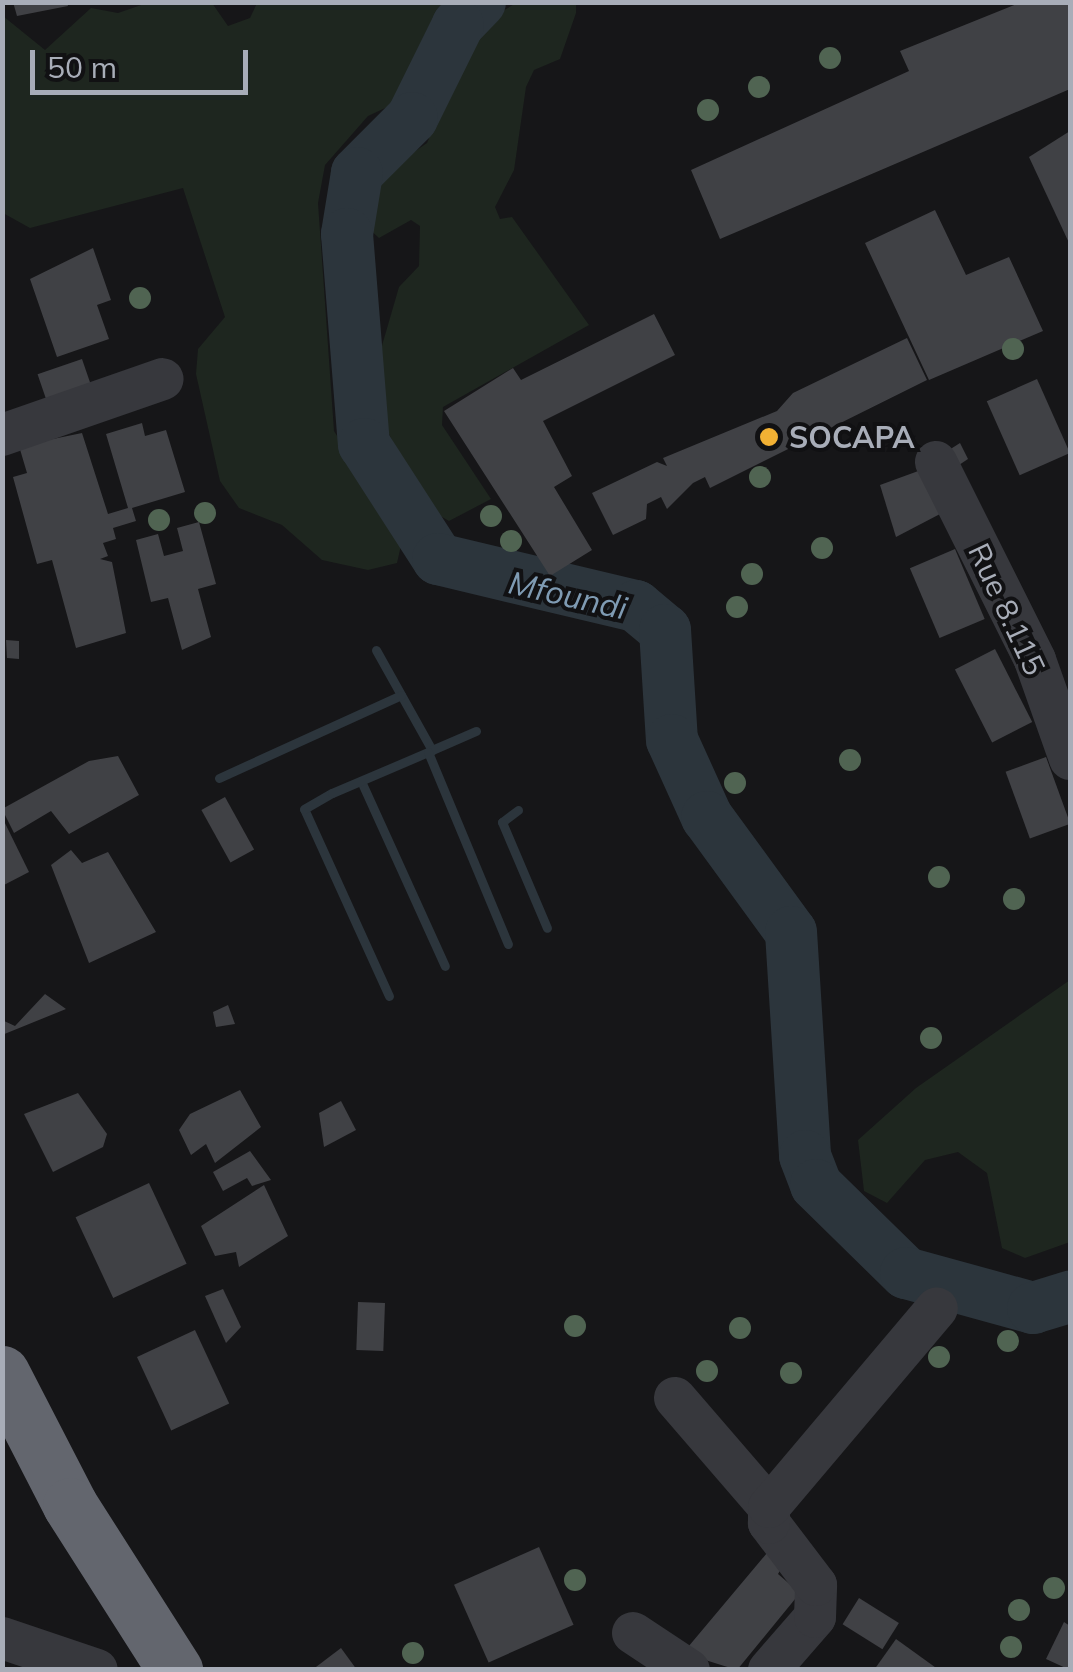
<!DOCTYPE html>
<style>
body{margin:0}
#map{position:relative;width:1073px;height:1672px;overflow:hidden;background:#161618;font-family:Mulish,sans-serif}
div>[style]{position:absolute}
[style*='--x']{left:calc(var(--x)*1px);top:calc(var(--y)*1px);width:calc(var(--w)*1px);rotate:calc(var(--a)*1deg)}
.green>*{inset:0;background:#1e261f}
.stream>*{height:9px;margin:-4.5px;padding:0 4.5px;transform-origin:4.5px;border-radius:4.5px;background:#2c353c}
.river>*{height:52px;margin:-26px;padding:0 26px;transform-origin:26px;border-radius:26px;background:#2c353c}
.building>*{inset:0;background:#404145;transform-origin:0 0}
.minor>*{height:42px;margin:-21px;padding:0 21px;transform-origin:21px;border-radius:21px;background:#37383d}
.highway>*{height:55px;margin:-27.5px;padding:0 27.5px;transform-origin:27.5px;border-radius:27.5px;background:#63666e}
.trees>*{width:22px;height:22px;margin:-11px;border-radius:50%;background:#506452}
.dots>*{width:28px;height:28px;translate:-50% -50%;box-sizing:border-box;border:5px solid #111113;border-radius:50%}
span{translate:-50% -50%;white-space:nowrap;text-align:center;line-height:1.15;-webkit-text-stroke:8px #111113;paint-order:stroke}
.poi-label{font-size:30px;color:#a8adb8;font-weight:700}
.left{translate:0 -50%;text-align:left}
.street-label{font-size:30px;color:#a8adb8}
.water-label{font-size:32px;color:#7f9bb3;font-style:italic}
.frame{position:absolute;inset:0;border:5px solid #a8adb8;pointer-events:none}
.scale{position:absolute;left:30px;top:50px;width:218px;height:45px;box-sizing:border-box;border:5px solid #a8adb8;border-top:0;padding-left:12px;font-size:30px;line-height:35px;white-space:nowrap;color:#a8adb8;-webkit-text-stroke:8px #111113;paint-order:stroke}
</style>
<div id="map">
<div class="green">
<i style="clip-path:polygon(147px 3px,212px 3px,228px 26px,250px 18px,257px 3px,455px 3px,398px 102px,368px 116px,325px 165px,318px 203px,334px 431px,402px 541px,397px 563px,368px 570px,322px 560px,282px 525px,239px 508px,220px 481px,196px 374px,198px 349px,225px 317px,183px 188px,30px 228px,3px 213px,3px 16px,45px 50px,91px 8px,118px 13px)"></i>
<i style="clip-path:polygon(516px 3px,576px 3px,576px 13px,560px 59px,534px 70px,526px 87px,514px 170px,495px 207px,500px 219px,512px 217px,589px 325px,443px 407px,442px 425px,491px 499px,449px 521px,425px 507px,382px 420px,381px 349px,399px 287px,419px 266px,420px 226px,411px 220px,379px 238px,366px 226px,366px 198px,368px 184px,427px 143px,478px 26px)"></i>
<i style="clip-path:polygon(1070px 980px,1070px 1242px,1025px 1258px,1002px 1248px,987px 1173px,958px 1152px,925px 1160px,887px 1203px,864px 1191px,858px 1140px,916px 1088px)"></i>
</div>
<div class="stream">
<i style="--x:376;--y:650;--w:115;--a:60.8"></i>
<i style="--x:432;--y:750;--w:48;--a:-23.4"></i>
<i style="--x:219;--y:778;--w:200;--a:-24.5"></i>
<i style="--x:361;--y:781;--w:203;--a:65.6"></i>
<i style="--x:518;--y:810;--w:20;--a:143"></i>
<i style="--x:502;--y:822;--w:115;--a:67"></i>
<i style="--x:389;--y:996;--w:205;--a:-114.4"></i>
<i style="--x:304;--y:809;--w:32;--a:-30"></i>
<i style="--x:332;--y:793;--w:104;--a:-23.1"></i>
<i style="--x:428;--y:752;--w:208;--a:67.4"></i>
</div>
<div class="river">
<i style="--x:480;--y:2;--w:32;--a:134"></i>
<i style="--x:458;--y:25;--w:104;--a:116.3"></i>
<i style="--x:412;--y:118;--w:78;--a:135"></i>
<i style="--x:357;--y:173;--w:62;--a:99.3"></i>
<i style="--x:347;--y:234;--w:211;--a:85.4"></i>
<i style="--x:364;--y:444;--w:137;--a:57.2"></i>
<i style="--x:438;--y:559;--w:204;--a:13.4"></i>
<i style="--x:636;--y:606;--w:38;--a:40"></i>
<i style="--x:665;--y:630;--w:110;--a:86.4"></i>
<i style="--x:672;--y:740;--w:85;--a:65.6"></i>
<i style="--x:707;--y:817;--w:142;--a:53.9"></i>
<i style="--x:791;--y:932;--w:224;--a:86.4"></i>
<i style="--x:805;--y:1156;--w:31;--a:69"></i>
<i style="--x:816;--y:1185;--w:126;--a:44.4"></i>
<i style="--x:906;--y:1273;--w:132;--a:15.4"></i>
<i style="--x:1033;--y:1308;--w:39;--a:-17"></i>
</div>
<div class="building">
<i style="clip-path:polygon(13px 2px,67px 2px,68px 6px,17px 16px)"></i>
<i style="clip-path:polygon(1022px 2px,1070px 2px,1070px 89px,720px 239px,691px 170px,909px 71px,900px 51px)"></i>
<i style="clip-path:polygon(1070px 131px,1070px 245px,1029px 157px)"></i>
<i style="clip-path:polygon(935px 210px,966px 275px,1009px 257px,1043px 331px,929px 380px,865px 243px)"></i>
<i style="clip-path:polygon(93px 248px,111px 300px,97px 305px,109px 339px,57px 357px,30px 279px)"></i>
<i style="clip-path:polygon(654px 314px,675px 355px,543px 421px,572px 476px,554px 487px,592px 550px,550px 576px,444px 411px,513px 368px,521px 380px)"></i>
<i style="clip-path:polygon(907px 338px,927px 380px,710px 488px,705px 477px,693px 483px,667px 509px,661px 497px,647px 504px,646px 519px,613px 535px,592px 493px,657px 462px,667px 466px,663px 458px,777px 411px,793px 393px)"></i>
<i style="left:82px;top:359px;width:34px;height:47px;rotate:71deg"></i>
<i style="left:1037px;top:379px;width:81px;height:55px;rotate:66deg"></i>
<i style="clip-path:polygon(142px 423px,145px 436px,166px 430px,185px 492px,132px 508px,136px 521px,113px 528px,116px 539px,103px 543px,108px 556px,100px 559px,112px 562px,126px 633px,76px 648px,52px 560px,37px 564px,13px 477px,27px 473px,19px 446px,82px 433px,108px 514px,128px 508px,106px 434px)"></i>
<i style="clip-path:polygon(960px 443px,968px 459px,959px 465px,949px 450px)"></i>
<i style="clip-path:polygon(921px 470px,940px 514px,896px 537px,880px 485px)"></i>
<i style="clip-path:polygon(199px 522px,216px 584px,198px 589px,211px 637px,182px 650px,168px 598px,151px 602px,136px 540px,158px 534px,164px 556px,183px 551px,177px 528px)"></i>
<i style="left:955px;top:549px;width:76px;height:49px;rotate:67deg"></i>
<i style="clip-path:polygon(6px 640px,19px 641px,19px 659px,7px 658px)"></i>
<i style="left:995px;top:649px;width:82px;height:45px;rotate:63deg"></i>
<i style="clip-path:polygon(118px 756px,139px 795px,69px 834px,51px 811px,14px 833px,2px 809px,89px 761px)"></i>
<i style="left:1046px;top:757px;width:71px;height:43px;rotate:70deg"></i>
<i style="left:225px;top:797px;width:60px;height:27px;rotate:61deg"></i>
<i style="clip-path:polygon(2px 817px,29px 872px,2px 886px)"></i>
<i style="clip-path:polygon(71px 850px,82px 863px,108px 852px,156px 932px,89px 963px,51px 865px)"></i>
<i style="clip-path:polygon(45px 994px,66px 1009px,2px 1035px,2px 1020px,15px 1026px)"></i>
<i style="clip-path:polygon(228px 1005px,235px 1024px,216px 1027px,213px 1012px)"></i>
<i style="clip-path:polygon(240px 1090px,261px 1127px,215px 1163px,206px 1144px,191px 1155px,179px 1130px,190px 1114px)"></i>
<i style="clip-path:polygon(78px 1093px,107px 1134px,103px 1147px,53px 1172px,24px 1114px)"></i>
<i style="clip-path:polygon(341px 1101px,356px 1130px,324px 1147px,319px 1113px)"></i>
<i style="clip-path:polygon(250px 1151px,271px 1180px,252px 1186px,247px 1178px,223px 1191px,213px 1172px)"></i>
<i style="left:149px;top:1183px;width:89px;height:81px;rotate:65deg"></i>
<i style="clip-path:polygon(264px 1185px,288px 1236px,239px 1267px,236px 1252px,215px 1256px,201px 1226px)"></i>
<i style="clip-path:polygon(223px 1289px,241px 1327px,226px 1343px,205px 1296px)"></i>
<i style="left:358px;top:1302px;width:27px;height:48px;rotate:2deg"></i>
<i style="left:195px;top:1330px;width:81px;height:64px;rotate:65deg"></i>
<i style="left:539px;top:1547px;width:85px;height:93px;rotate:66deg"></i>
<i style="clip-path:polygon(772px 1547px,786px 1560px,778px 1574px,800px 1593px,737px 1670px,683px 1653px)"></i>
<i style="left:859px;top:1598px;width:47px;height:31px;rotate:32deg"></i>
<i style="clip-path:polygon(1064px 1622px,1070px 1626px,1070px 1670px,1046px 1659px)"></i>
<i style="clip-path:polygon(896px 1639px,939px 1670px,874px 1670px)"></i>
<i style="clip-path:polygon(341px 1648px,357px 1670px,312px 1670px)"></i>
</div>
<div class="minor">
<i style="--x:2;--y:435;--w:170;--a:-19.2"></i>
<i style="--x:936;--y:462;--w:221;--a:63.4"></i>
<i style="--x:1035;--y:660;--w:105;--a:70.5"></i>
<i style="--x:675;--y:1398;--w:144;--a:49.2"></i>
<i style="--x:633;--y:1633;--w:67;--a:33.5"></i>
<i style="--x:2;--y:1638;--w:100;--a:18.6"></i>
<i style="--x:769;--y:1670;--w:70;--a:-49"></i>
<i style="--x:815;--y:1617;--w:32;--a:-88"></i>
<i style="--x:816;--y:1585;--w:78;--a:-127.2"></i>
<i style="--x:769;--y:1523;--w:16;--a:-90"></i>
<i style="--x:769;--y:1507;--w:260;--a:-49.8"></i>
</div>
<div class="highway">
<i style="--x:2;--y:1373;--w:148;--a:62.7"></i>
<i style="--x:70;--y:1505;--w:196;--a:57.5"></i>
</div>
<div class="trees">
<i style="left:830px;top:58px"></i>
<i style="left:759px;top:87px"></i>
<i style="left:708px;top:110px"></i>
<i style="left:140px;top:298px"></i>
<i style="left:1013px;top:349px"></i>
<i style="left:760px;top:477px"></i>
<i style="left:205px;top:513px"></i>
<i style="left:491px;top:516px"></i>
<i style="left:159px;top:520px"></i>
<i style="left:511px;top:541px"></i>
<i style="left:822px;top:548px"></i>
<i style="left:752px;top:574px"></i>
<i style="left:737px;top:607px"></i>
<i style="left:850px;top:760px"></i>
<i style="left:735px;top:783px"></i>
<i style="left:939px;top:877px"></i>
<i style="left:1014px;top:899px"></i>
<i style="left:931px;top:1038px"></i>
<i style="left:575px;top:1326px"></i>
<i style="left:740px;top:1328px"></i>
<i style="left:1008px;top:1341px"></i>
<i style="left:939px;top:1357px"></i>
<i style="left:707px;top:1371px"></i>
<i style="left:791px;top:1373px"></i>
<i style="left:575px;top:1580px"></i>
<i style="left:1054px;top:1588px"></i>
<i style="left:1019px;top:1610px"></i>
<i style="left:1011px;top:1647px"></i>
<i style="left:413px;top:1653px"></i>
</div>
<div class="dots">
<i style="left:769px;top:437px;background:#f2b134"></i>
</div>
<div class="poi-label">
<span class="left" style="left:789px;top:437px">SOCAPA</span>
</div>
<div class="street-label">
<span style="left:1007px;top:609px;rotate:65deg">Rue 8.115</span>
</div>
<div class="water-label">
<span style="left:568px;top:595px;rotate:13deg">Mfoundi</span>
</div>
<div class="frame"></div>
<div class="scale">50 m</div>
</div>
